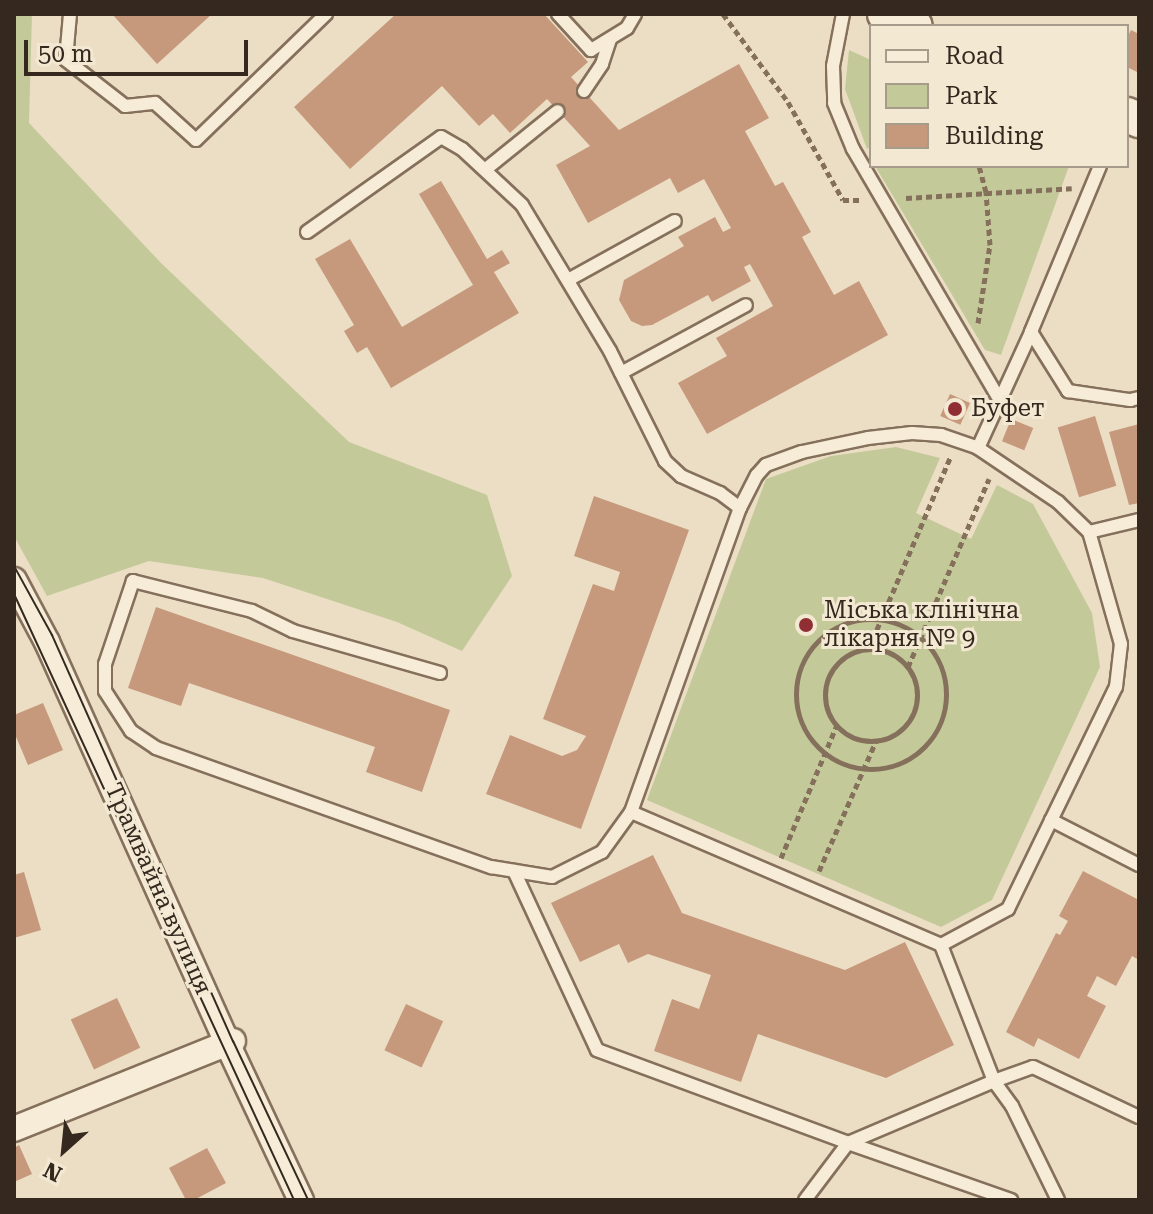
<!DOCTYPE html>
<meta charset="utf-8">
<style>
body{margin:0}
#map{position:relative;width:1153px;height:1214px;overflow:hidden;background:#ebdec4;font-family:"Roboto Serif",serif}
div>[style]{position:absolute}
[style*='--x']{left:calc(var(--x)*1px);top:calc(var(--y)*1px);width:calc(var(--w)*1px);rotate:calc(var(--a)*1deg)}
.green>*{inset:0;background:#c4c999}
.building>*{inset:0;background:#c7997c;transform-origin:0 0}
.path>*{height:5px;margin-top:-2.5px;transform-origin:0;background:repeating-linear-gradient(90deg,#85705c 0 6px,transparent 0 10px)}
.path>.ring{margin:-2.5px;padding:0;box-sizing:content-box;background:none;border:5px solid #85705c;border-radius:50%}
.roads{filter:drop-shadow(2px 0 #85705c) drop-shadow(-2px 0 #85705c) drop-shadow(0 2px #85705c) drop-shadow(0 -2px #85705c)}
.lane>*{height:12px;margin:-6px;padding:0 6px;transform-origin:6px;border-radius:6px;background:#f6ecd7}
.street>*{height:24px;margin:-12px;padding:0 12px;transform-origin:12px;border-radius:12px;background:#f6ecd7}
.secondary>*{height:34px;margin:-17px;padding:0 17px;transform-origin:17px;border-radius:17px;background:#f6ecd7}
.tram>*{height:2px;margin:-1px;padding:0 1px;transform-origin:1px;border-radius:1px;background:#35291f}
.dots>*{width:22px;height:22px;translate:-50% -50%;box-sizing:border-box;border:4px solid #f3e9d3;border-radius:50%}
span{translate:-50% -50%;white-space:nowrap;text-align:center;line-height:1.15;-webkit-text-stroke:6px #f3e9d3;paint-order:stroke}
.poi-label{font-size:24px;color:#35291f}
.left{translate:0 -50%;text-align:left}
.street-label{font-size:24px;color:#35291f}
.frame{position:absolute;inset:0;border:16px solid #35291f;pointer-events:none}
.legend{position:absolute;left:869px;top:24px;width:260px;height:144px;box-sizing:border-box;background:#f3e9d3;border:2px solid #a79c8b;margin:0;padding:10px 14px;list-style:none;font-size:24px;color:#35291f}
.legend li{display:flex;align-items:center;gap:16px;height:40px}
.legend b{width:40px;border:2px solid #a79c8b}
.north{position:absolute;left:24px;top:1110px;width:80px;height:80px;-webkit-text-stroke:6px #f3e9d3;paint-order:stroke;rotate:207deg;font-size:22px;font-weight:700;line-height:32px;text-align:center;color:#35291f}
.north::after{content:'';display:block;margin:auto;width:28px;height:36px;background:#35291f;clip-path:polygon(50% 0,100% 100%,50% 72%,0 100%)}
.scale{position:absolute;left:24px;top:40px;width:224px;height:36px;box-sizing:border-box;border:4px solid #35291f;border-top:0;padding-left:10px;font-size:24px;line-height:28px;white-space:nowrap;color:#35291f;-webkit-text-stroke:6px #f3e9d3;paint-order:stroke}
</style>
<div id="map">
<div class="green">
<i style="clip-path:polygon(14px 14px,32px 14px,29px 123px,161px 263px,349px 442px,487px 495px,512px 576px,462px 651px,397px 622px,263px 578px,149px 561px,47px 596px,14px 536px)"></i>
<i style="clip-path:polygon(849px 50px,871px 60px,871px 146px,867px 149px,845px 89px)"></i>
<i style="clip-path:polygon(875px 166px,1069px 166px,1001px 355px,985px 350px)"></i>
<i style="clip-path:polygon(896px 447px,940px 458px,916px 513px,971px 539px,997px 485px,1033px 504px,1092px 613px,1100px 667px,992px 900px,941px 927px,647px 800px,766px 479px,831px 456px)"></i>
</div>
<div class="building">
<i style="clip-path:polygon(112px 14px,212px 14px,157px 64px)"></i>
<i style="clip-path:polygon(396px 14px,544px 14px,588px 62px,571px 77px,619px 130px,739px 64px,769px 118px,745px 131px,775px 186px,783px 182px,811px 232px,802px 237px,834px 295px,859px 281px,888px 335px,707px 434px,678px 383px,727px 356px,716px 338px,773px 306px,750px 264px,744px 267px,751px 281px,712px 302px,708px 295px,652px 325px,642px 326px,631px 321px,619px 300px,624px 280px,684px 246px,678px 237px,715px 217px,723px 232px,731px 228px,704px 179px,678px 193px,670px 178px,588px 223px,556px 165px,590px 146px,547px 99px,510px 133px,493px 114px,479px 126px,442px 86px,350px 169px,294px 107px)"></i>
<i style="clip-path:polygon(1131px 30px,1139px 34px,1139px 73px,1127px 67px,1127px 38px)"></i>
<i style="clip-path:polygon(441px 181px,487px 259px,502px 250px,510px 263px,494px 272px,519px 313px,391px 388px,367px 347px,357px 353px,344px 331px,354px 325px,315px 259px,350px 239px,402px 327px,473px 285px,419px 194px)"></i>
<i style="left:950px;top:394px;width:22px;height:24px;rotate:24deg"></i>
<i style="left:1095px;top:416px;width:73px;height:39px;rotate:73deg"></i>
<i style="left:1011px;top:419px;width:24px;height:24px;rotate:22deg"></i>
<i style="clip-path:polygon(1139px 424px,1139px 503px,1129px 505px,1109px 432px)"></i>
<i style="clip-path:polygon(594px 496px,689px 530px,581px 829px,486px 794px,510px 735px,562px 756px,577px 750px,586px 736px,543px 719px,593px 584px,614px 591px,620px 572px,574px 556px)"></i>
<i style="clip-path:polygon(156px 607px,450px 710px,422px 792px,366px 772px,375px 747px,189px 683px,181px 706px,128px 688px)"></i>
<i style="clip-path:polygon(43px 703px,63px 750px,28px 765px,14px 732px,14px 715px)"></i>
<i style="clip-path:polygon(653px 855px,682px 913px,845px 970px,905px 942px,954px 1045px,886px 1078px,758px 1034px,741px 1082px,654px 1051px,672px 999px,699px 1009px,711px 975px,648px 954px,628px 963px,619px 944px,580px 962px,551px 903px)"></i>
<i style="clip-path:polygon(1083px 871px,1139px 900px,1139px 960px,1132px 956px,1116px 986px,1097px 976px,1087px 996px,1106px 1006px,1079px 1059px,1038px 1038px,1034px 1047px,1006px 1032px,1056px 933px,1060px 935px,1068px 921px,1059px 916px)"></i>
<i style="clip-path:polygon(24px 872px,41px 930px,14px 938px,14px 875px)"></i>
<i style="left:117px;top:998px;width:55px;height:51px;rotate:65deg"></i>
<i style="left:406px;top:1004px;width:41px;height:51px;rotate:25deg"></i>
<i style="clip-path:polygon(19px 1145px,32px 1174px,14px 1182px,14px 1148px)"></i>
<i style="clip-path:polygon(207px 1148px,226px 1183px,194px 1200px,186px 1200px,169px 1168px)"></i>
</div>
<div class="path">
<i style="--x:723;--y:14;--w:109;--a:53.5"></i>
<i style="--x:788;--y:102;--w:112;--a:60.7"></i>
<i style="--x:843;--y:200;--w:17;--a:0"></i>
<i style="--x:906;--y:198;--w:166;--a:-3.4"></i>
<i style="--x:978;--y:323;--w:79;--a:-81.3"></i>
<i style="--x:990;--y:245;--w:53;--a:-94.3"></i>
<i style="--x:986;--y:192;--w:27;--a:-105"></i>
<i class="ring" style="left:796px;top:619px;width:145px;height:145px"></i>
<i style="--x:869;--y:648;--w:207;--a:-66.9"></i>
<i class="ring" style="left:825px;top:649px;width:87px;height:87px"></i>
<i style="--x:908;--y:667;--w:205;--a:-66.7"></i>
<i style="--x:781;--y:858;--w:144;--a:-67.2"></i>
<i style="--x:819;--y:871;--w:142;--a:-66.3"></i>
</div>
<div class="roads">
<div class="lane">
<i style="--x:70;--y:14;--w:46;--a:95"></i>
<i style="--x:66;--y:60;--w:75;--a:37.9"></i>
<i style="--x:125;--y:106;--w:30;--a:-6"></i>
<i style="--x:155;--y:103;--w:55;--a:42.1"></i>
<i style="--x:196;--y:140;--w:181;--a:-44.1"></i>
<i style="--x:558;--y:14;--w:49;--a:47.5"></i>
<i style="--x:591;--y:50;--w:42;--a:-31.4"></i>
<i style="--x:627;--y:28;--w:16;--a:-60"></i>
<i style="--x:843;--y:14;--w:53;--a:100.9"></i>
<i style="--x:833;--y:66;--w:37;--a:88"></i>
<i style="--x:834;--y:103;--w:50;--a:67.6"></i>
<i style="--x:853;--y:149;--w:292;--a:59.7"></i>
<i style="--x:584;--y:91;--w:32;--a:-56"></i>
<i style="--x:602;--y:64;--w:26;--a:-72"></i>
<i style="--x:1100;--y:166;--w:180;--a:112.6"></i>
<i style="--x:1031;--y:332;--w:70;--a:57.9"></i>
<i style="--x:1068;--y:391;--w:63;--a:8.3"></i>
<i style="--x:1130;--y:400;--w:9;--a:-13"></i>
<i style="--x:486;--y:169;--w:92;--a:-38.9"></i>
<i style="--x:307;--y:232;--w:164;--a:-35.3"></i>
<i style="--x:441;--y:137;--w:24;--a:30"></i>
<i style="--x:462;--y:149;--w:82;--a:43"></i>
<i style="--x:522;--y:205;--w:170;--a:58.9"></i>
<i style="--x:610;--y:351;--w:123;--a:63.4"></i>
<i style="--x:665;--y:461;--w:22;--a:43"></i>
<i style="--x:681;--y:476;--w:43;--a:23.6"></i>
<i style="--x:720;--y:493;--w:25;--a:37"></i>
<i style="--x:568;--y:280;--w:122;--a:-28.9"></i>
<i style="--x:621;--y:373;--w:142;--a:-28.5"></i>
<i style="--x:978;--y:448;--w:97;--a:34"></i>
<i style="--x:1058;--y:502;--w:43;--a:44.1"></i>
<i style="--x:1089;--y:532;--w:51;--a:-13.5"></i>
<i style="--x:440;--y:673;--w:153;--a:-164.1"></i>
<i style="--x:293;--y:631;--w:46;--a:-154"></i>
<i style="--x:252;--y:611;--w:123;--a:-165.9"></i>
<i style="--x:133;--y:581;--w:88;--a:108.6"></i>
<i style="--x:105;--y:664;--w:27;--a:90"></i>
<i style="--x:105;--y:691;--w:48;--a:57"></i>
<i style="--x:131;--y:731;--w:30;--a:34"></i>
<i style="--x:156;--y:748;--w:356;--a:19.6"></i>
<i style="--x:491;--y:867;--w:62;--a:9.3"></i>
<i style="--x:552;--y:877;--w:56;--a:-26.6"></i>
<i style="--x:602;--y:852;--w:49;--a:-54.1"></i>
<i style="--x:631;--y:812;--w:323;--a:-70.3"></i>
<i style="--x:740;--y:508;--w:37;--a:-63"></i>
<i style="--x:757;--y:475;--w:13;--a:-48"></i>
<i style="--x:766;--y:465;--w:38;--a:-20"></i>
<i style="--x:802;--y:452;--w:67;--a:-12"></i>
<i style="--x:868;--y:438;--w:44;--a:-6.5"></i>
<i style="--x:912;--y:433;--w:29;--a:4"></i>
<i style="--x:941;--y:435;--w:39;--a:19"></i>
<i style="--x:978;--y:448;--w:128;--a:-65.4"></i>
<i style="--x:631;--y:812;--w:337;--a:23.2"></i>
<i style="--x:941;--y:945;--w:76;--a:-28.2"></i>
<i style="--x:1008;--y:909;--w:247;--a:-64.1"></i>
<i style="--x:1116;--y:687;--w:43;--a:-83.4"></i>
<i style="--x:1121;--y:644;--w:116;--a:-105.9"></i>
<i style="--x:1051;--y:820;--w:99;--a:27.1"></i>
<i style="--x:514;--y:871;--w:197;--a:65.1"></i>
<i style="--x:597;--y:1050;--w:268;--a:20.3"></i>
<i style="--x:848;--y:1143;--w:159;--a:-23"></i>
<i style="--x:994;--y:1081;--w:146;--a:-111.3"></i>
<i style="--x:805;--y:1200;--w:71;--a:-53"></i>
<i style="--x:848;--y:1143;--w:173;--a:19.3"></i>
<i style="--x:1058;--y:1200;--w:105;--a:-116.1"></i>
<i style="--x:1012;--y:1106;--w:31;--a:-126"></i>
<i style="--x:994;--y:1081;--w:41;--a:-19.7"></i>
<i style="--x:1033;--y:1067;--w:117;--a:25.3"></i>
</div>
<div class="street">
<i style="--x:14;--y:580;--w:70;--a:62"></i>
<i style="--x:47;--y:642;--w:440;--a:65.8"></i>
<i style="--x:227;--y:1043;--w:174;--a:64.8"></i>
<i style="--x:14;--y:1129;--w:236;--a:-21.9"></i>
</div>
<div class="secondary">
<i style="--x:885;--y:14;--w:32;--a:22"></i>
<i style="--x:1127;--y:115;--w:13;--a:23"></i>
</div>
</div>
<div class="tram">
<i style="--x:14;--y:566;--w:79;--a:61.2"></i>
<i style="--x:52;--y:635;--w:445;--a:66"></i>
<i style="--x:233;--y:1041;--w:176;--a:64.7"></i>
<i style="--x:14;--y:594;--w:668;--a:65.2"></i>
</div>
<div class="dots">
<i style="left:955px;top:409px;background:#902f33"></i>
<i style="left:806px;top:625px;background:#902f33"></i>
</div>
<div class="poi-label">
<span class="left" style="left:971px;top:409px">Буфет</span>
<span class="left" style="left:824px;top:625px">Міська клінічна<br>лікарня № 9</span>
</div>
<div class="street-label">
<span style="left:158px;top:889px;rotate:66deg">Трамвайна вулиця</span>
</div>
<div class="frame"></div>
<ul class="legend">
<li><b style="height:10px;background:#f6ecd7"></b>Road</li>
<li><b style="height:22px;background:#c4c999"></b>Park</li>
<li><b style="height:22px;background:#c7997c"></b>Building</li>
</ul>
<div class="north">N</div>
<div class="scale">50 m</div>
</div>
